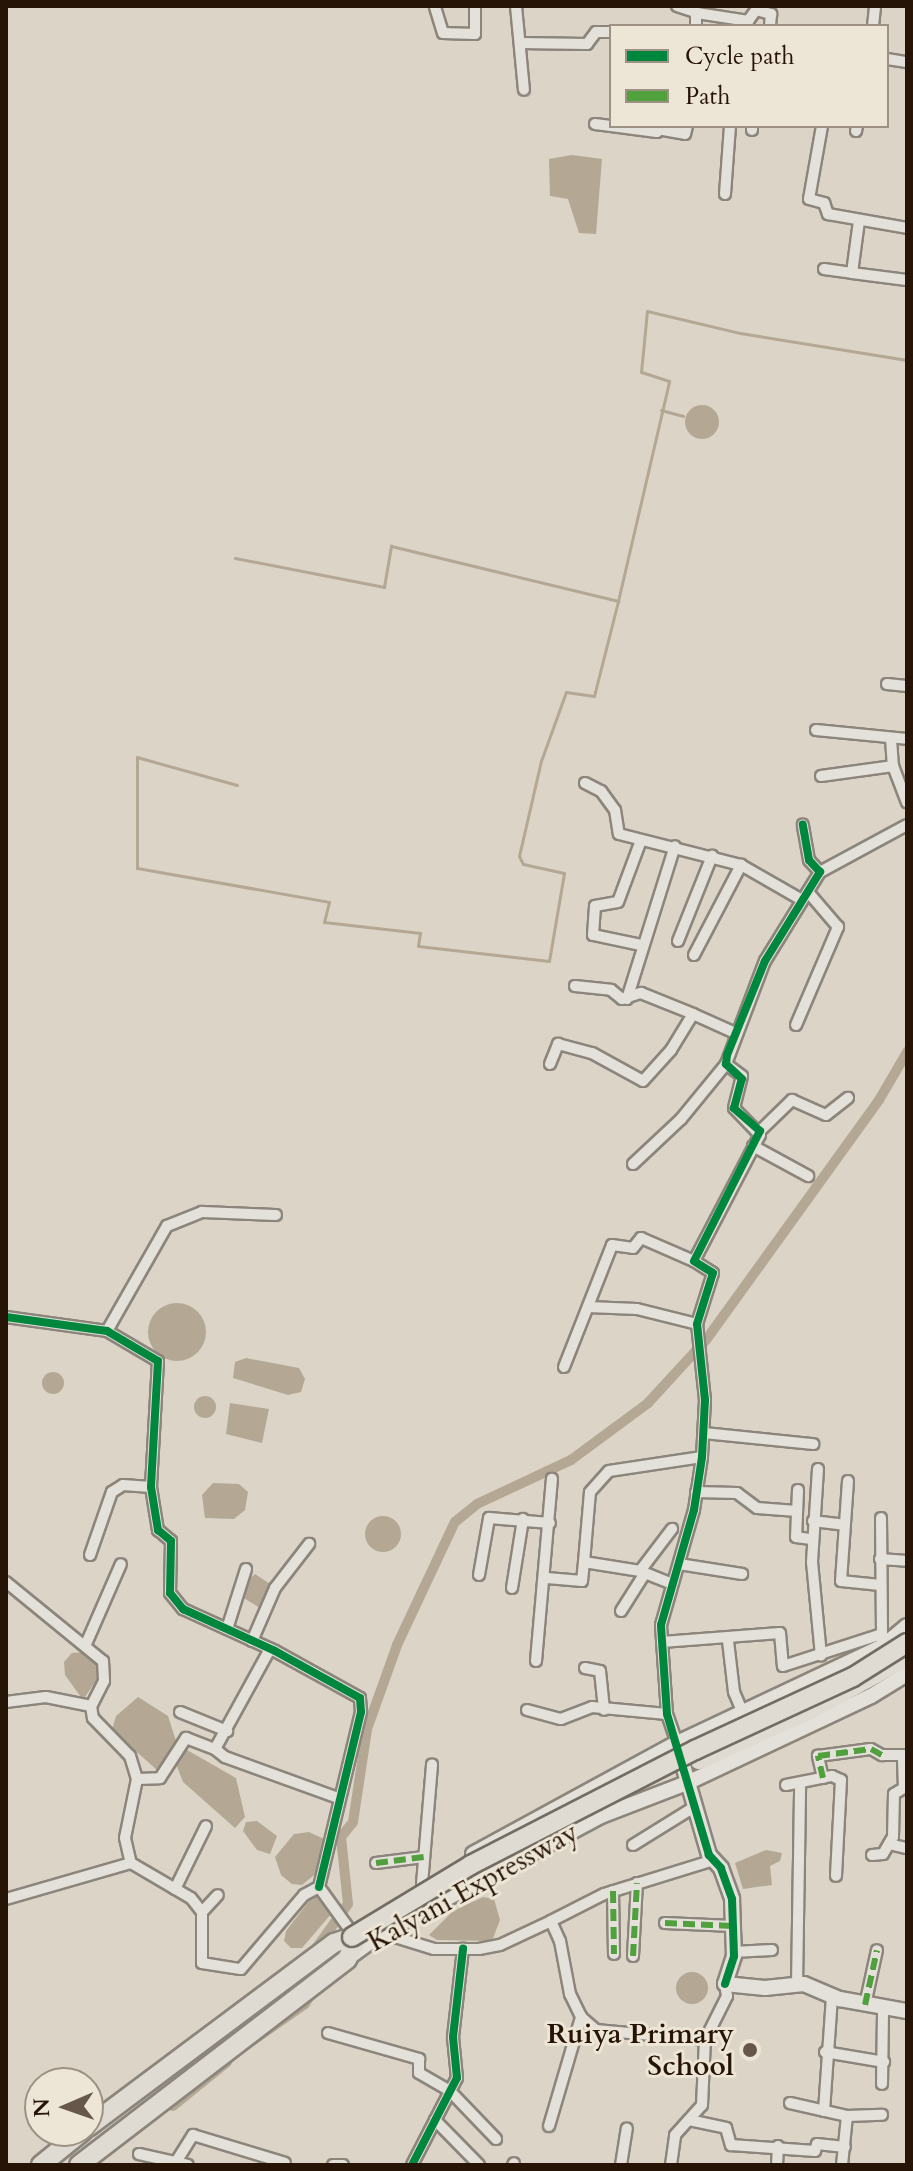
<!DOCTYPE html>
<style>
body{margin:0}
#map{position:relative;width:913px;height:2171px;overflow:hidden;background:#dcd4c6;font-family:Cardo,serif}
div>[style]{position:absolute}
[style*='--x']{left:calc(var(--x)*1px);top:calc(var(--y)*1px);width:calc(var(--w)*1px);rotate:calc(var(--a)*1deg)}
.water>*{inset:0;background:#b4a895}
.round{border-radius:50%}
.stream>*{height:3px;margin:-1.5px;padding:0 1.5px;transform-origin:1.5px;border-radius:1.5px;background:#b4a895}
.canal>*{height:10px;margin:-5px;padding:0 5px;transform-origin:5px;border-radius:5px;background:#b4a895}
.roads{filter:drop-shadow(2px 0 #8c857c) drop-shadow(-2px 0 #8c857c) drop-shadow(0 2px #8c857c) drop-shadow(0 -2px #8c857c)}
.street>*{height:10px;margin:-5px;padding:0 5px;transform-origin:5px;border-radius:5px;background:#e4e0da}
.secondary>*{height:14px;margin:-7px;padding:0 7px;transform-origin:7px;border-radius:7px;background:#e4e0da}
.highway>*{height:18px;margin:-9px;padding:0 9px;transform-origin:9px;border-radius:9px;background:#dfdbd3}
.bridges{filter:drop-shadow(2px 0 #726c62) drop-shadow(-2px 0 #726c62) drop-shadow(0 2px #726c62) drop-shadow(0 -2px #726c62)}
.highway-bridge>*{height:18px;margin:-9px;padding:0 9px;transform-origin:9px;border-radius:9px;background:#dfdbd3}
.quiet>*{height:6px;margin-top:-3px;transform-origin:0;background:repeating-linear-gradient(90deg,#50a03d 0 12px,transparent 0 18px)}
.cycleway>*{height:8px;margin:-4px;padding:0 4px;transform-origin:4px;border-radius:4px;background:#00873e}
.dots>*{width:22px;height:22px;translate:-50% -50%;box-sizing:border-box;border:4px solid #ede5d5;border-radius:50%}
span{translate:-50% -50%;white-space:nowrap;text-align:center;line-height:1.15;-webkit-text-stroke:6px #ede5d5;paint-order:stroke}
.street-label{font-size:28px;color:#261407}
.poi-label{font-size:28px;color:#261407;font-weight:700}
.right{translate:-100% -50%;text-align:right}
.frame{position:absolute;inset:0;border:8px solid #261407;pointer-events:none}
.legend{position:absolute;left:609px;top:24px;width:280px;height:104px;box-sizing:border-box;background:#ede5d5;border:2px solid #9d9183;margin:0;padding:10px 14px;list-style:none;font-size:24px;color:#261407}
.legend li{display:flex;align-items:center;gap:16px;height:40px}
.legend b{width:40px;border:2px solid #9d9183}
.north{position:absolute;left:24px;top:2067px;width:80px;height:80px;box-sizing:border-box;background:#ede5d5;border:2px solid #9d9183;border-radius:50%;rotate:268deg;font-size:22px;font-weight:700;line-height:32px;text-align:center;color:#261407}
.north::after{content:'';display:block;margin:auto;width:28px;height:36px;background:#66574a;clip-path:polygon(50% 0,100% 100%,50% 72%,0 100%)}
</style>
<div id="map">
<div class="water">
<i style="clip-path:polygon(572px 155px,602px 159px,596px 234px,579px 233px,568px 199px,550px 196px,549px 159px)"></i>
<i class="round" style="left:685px;top:405px;width:34px;height:34px"></i>
<i class="round" style="left:148px;top:1303px;width:58px;height:58px"></i>
<i style="clip-path:polygon(246px 1358px,299px 1368px,305px 1379px,301px 1392px,288px 1395px,233px 1378px,235px 1362px)"></i>
<i class="round" style="left:42px;top:1372px;width:22px;height:22px"></i>
<i class="round" style="left:194px;top:1396px;width:22px;height:22px"></i>
<i style="clip-path:polygon(230px 1403px,269px 1409px,262px 1443px,226px 1434px)"></i>
<i style="clip-path:polygon(213px 1483px,239px 1484px,248px 1492px,245px 1510px,234px 1519px,205px 1518px,202px 1495px)"></i>
<i class="round" style="left:365px;top:1516px;width:36px;height:36px"></i>
<i style="clip-path:polygon(255px 1574px,273px 1586px,268px 1606px,260px 1608px,242px 1597px,245px 1583px)"></i>
<i style="clip-path:polygon(86px 1652px,97px 1665px,97px 1679px,83px 1700px,65px 1675px,64px 1662px,72px 1653px)"></i>
<i style="clip-path:polygon(138px 1697px,168px 1716px,176px 1741px,157px 1770px,112px 1730px,116px 1716px)"></i>
<i style="clip-path:polygon(187px 1750px,236px 1778px,245px 1817px,235px 1828px,183px 1782px,176px 1764px)"></i>
<i style="clip-path:polygon(257px 1821px,277px 1836px,270px 1854px,257px 1850px,243px 1831px,246px 1822px)"></i>
<i style="clip-path:polygon(309px 1832px,326px 1840px,319px 1871px,302px 1885px,292px 1884px,281px 1875px,275px 1857px,294px 1834px)"></i>
<i style="clip-path:polygon(766px 1850px,782px 1853px,780px 1861px,770px 1866px,772px 1885px,743px 1889px,735px 1863px)"></i>
<i style="clip-path:polygon(313px 1896px,324px 1896px,332px 1913px,302px 1948px,291px 1948px,284px 1941px,286px 1931px)"></i>
<i style="clip-path:polygon(483px 1897px,494px 1899px,500px 1920px,492px 1941px,437px 1940px,429px 1935px,453px 1911px)"></i>
<i class="round" style="left:676px;top:1972px;width:32px;height:32px"></i>
</div>
<div class="stream">
<i style="--x:661;--y:410;--w:23;--a:15"></i>
<i style="--x:235;--y:558;--w:152;--a:11"></i>
<i style="--x:384;--y:587;--w:42;--a:-80.3"></i>
<i style="--x:391;--y:546;--w:234;--a:13.6"></i>
<i style="--x:237;--y:785;--w:104;--a:-164.4"></i>
<i style="--x:137;--y:757;--w:111;--a:90"></i>
<i style="--x:137;--y:868;--w:195;--a:10"></i>
<i style="--x:329;--y:902;--w:21;--a:104"></i>
<i style="--x:324;--y:922;--w:97;--a:6.5"></i>
<i style="--x:420;--y:933;--w:13;--a:99"></i>
<i style="--x:418;--y:946;--w:132;--a:6.5"></i>
<i style="--x:549;--y:961;--w:89;--a:-80.3"></i>
<i style="--x:564;--y:873;--w:42;--a:-167.6"></i>
<i style="--x:523;--y:864;--w:9;--a:-117"></i>
<i style="--x:519;--y:856;--w:98;--a:-77"></i>
<i style="--x:541;--y:761;--w:73;--a:-70.1"></i>
<i style="--x:566;--y:692;--w:28;--a:8"></i>
<i style="--x:594;--y:696;--w:98;--a:-75.8"></i>
<i style="--x:618;--y:601;--w:226;--a:-76.9"></i>
<i style="--x:669;--y:381;--w:29;--a:-162"></i>
<i style="--x:641;--y:372;--w:61;--a:-84.4"></i>
<i style="--x:647;--y:311;--w:96;--a:13.3"></i>
<i style="--x:740;--y:333;--w:169;--a:9.2"></i>
</div>
<div class="canal">
<i style="--x:245;--y:2046;--w:73;--a:-35"></i>
<i style="--x:305;--y:2004;--w:17;--a:-59"></i>
<i style="--x:314;--y:1989;--w:23;--a:-108"></i>
<i style="--x:307;--y:1967;--w:10;--a:-73"></i>
<i style="--x:310;--y:1957;--w:65;--a:-54.4"></i>
<i style="--x:348;--y:1904;--w:67;--a:-96"></i>
<i style="--x:341;--y:1837;--w:19;--a:-51"></i>
<i style="--x:353;--y:1822;--w:94;--a:-81.4"></i>
<i style="--x:367;--y:1729;--w:89;--a:-70.3"></i>
<i style="--x:397;--y:1645;--w:136;--a:-64.8"></i>
<i style="--x:455;--y:1522;--w:28;--a:-39"></i>
<i style="--x:477;--y:1504;--w:104;--a:-25.1"></i>
<i style="--x:571;--y:1460;--w:96;--a:-36.5"></i>
<i style="--x:648;--y:1403;--w:86;--a:-47.4"></i>
<i style="--x:706;--y:1340;--w:296;--a:-54.2"></i>
<i style="--x:879;--y:1100;--w:56;--a:-59.7"></i>
<i style="--x:173;--y:2106;--w:70;--a:-39.2"></i>
</div>
<div class="roads">
<div class="street">
<i style="--x:516;--y:6;--w:84;--a:84.6"></i>
<i style="--x:677;--y:6;--w:20;--a:18"></i>
<i style="--x:696;--y:12;--w:14;--a:90"></i>
<i style="--x:435;--y:7;--w:27;--a:73"></i>
<i style="--x:443;--y:33;--w:32;--a:2"></i>
<i style="--x:475;--y:34;--w:28;--a:-90"></i>
<i style="--x:697;--y:13;--w:52;--a:8.9"></i>
<i style="--x:748;--y:21;--w:14;--a:-54"></i>
<i style="--x:756;--y:10;--w:16;--a:15"></i>
<i style="--x:771;--y:14;--w:12;--a:95"></i>
<i style="--x:873;--y:26;--w:20;--a:-84"></i>
<i style="--x:520;--y:43;--w:67;--a:0.9"></i>
<i style="--x:587;--y:44;--w:15;--a:-53"></i>
<i style="--x:596;--y:32;--w:15;--a:0"></i>
<i style="--x:887;--y:59;--w:20;--a:9"></i>
<i style="--x:595;--y:124;--w:16;--a:7"></i>
<i style="--x:611;--y:126;--w:46;--a:7.4"></i>
<i style="--x:657;--y:132;--w:9;--a:-41"></i>
<i style="--x:822;--y:126;--w:74;--a:100.1"></i>
<i style="--x:809;--y:199;--w:16;--a:15"></i>
<i style="--x:824;--y:203;--w:12;--a:70"></i>
<i style="--x:828;--y:214;--w:80;--a:10"></i>
<i style="--x:663;--y:130;--w:22;--a:10"></i>
<i style="--x:685;--y:134;--w:8;--a:-76"></i>
<i style="--x:752;--y:130;--w:4;--a:-90"></i>
<i style="--x:856;--y:131;--w:5;--a:-79"></i>
<i style="--x:725;--y:194;--w:68;--a:-85.8"></i>
<i style="--x:859;--y:221;--w:52;--a:97.7"></i>
<i style="--x:852;--y:273;--w:55;--a:7.3"></i>
<i style="--x:824;--y:269;--w:28;--a:8"></i>
<i style="--x:887;--y:684;--w:20;--a:6"></i>
<i style="--x:816;--y:730;--w:91;--a:5.6"></i>
<i style="--x:891;--y:739;--w:27;--a:86"></i>
<i style="--x:893;--y:766;--w:39;--a:69"></i>
<i style="--x:821;--y:776;--w:73;--a:-7.9"></i>
<i style="--x:585;--y:783;--w:18;--a:27"></i>
<i style="--x:601;--y:791;--w:24;--a:54"></i>
<i style="--x:615;--y:810;--w:24;--a:81"></i>
<i style="--x:619;--y:834;--w:126;--a:14.3"></i>
<i style="--x:741;--y:865;--w:70;--a:29.8"></i>
<i style="--x:820;--y:872;--w:99;--a:-28.4"></i>
<i style="--x:678;--y:941;--w:92;--a:-68.2"></i>
<i style="--x:641;--y:945;--w:49;--a:-168.2"></i>
<i style="--x:593;--y:935;--w:29;--a:-86"></i>
<i style="--x:595;--y:906;--w:23;--a:-10"></i>
<i style="--x:618;--y:902;--w:66;--a:-69.6"></i>
<i style="--x:694;--y:955;--w:102;--a:-62.4"></i>
<i style="--x:575;--y:986;--w:36;--a:6"></i>
<i style="--x:611;--y:990;--w:14;--a:39"></i>
<i style="--x:622;--y:999;--w:20;--a:-18"></i>
<i style="--x:641;--y:993;--w:56;--a:22"></i>
<i style="--x:627;--y:999;--w:160;--a:-72.6"></i>
<i style="--x:796;--y:1025;--w:107;--a:-66.8"></i>
<i style="--x:838;--y:927;--w:46;--a:-130.6"></i>
<i style="--x:550;--y:1064;--w:22;--a:-68"></i>
<i style="--x:558;--y:1044;--w:35;--a:15"></i>
<i style="--x:592;--y:1053;--w:58;--a:28.8"></i>
<i style="--x:643;--y:1081;--w:42;--a:-47.9"></i>
<i style="--x:671;--y:1050;--w:42;--a:-58.6"></i>
<i style="--x:693;--y:1014;--w:46;--a:24.3"></i>
<i style="--x:760;--y:1131;--w:45;--a:-44.1"></i>
<i style="--x:792;--y:1100;--w:37;--a:24"></i>
<i style="--x:826;--y:1115;--w:28;--a:-38"></i>
<i style="--x:753;--y:1146;--w:63;--a:28.6"></i>
<i style="--x:633;--y:1164;--w:66;--a:-43.2"></i>
<i style="--x:681;--y:1119;--w:71;--a:-50.7"></i>
<i style="--x:588;--y:1307;--w:49;--a:2.3"></i>
<i style="--x:637;--y:1309;--w:62;--a:14"></i>
<i style="--x:6;--y:1317;--w:102;--a:7.9"></i>
<i style="--x:107;--y:1331;--w:59;--a:30.5"></i>
<i style="--x:158;--y:1361;--w:126;--a:93.2"></i>
<i style="--x:151;--y:1487;--w:44;--a:80.8"></i>
<i style="--x:158;--y:1530;--w:17;--a:40"></i>
<i style="--x:171;--y:1541;--w:52;--a:91.1"></i>
<i style="--x:170;--y:1593;--w:21;--a:51"></i>
<i style="--x:183;--y:1609;--w:101;--a:24.5"></i>
<i style="--x:275;--y:1651;--w:97;--a:28.9"></i>
<i style="--x:360;--y:1698;--w:14;--a:86"></i>
<i style="--x:361;--y:1712;--w:180;--a:103.5"></i>
<i style="--x:107;--y:1331;--w:121;--a:-60.3"></i>
<i style="--x:167;--y:1226;--w:38;--a:-22"></i>
<i style="--x:202;--y:1212;--w:74;--a:2.3"></i>
<i style="--x:564;--y:1367;--w:131;--a:-68.5"></i>
<i style="--x:612;--y:1245;--w:21;--a:8"></i>
<i style="--x:633;--y:1248;--w:13;--a:-51"></i>
<i style="--x:641;--y:1238;--w:58;--a:23.5"></i>
<i style="--x:704;--y:1433;--w:110;--a:5.8"></i>
<i style="--x:818;--y:1469;--w:93;--a:93.7"></i>
<i style="--x:812;--y:1562;--w:94;--a:84.5"></i>
<i style="--x:848;--y:1481;--w:100;--a:94"></i>
<i style="--x:841;--y:1581;--w:39;--a:6"></i>
<i style="--x:798;--y:1490;--w:47;--a:92.4"></i>
<i style="--x:796;--y:1537;--w:15;--a:8"></i>
<i style="--x:696;--y:1492;--w:41;--a:1.4"></i>
<i style="--x:737;--y:1493;--w:25;--a:37"></i>
<i style="--x:757;--y:1508;--w:40;--a:4.3"></i>
<i style="--x:881;--y:1518;--w:116;--a:89.5"></i>
<i style="--x:813;--y:1521;--w:31;--a:7"></i>
<i style="--x:90;--y:1555;--w:67;--a:-70.8"></i>
<i style="--x:112;--y:1492;--w:13;--a:-32"></i>
<i style="--x:123;--y:1485;--w:28;--a:4"></i>
<i style="--x:880;--y:1559;--w:27;--a:4"></i>
<i style="--x:584;--y:1562;--w:70;--a:-85.1"></i>
<i style="--x:590;--y:1492;--w:28;--a:-48"></i>
<i style="--x:609;--y:1471;--w:94;--a:-8.6"></i>
<i style="--x:679;--y:1564;--w:64;--a:9"></i>
<i style="--x:640;--y:1571;--w:53;--a:-52.7"></i>
<i style="--x:479;--y:1575;--w:58;--a:-80"></i>
<i style="--x:489;--y:1518;--w:61;--a:4.7"></i>
<i style="--x:547;--y:1578;--w:35;--a:5"></i>
<i style="--x:582;--y:1581;--w:19;--a:-84"></i>
<i style="--x:584;--y:1562;--w:57;--a:9.1"></i>
<i style="--x:640;--y:1571;--w:32;--a:22"></i>
<i style="--x:6;--y:1582;--w:125;--a:39.2"></i>
<i style="--x:103;--y:1661;--w:20;--a:87"></i>
<i style="--x:104;--y:1681;--w:28;--a:117"></i>
<i style="--x:91;--y:1706;--w:12;--a:81"></i>
<i style="--x:93;--y:1718;--w:53;--a:45.8"></i>
<i style="--x:130;--y:1756;--w:24;--a:73"></i>
<i style="--x:137;--y:1779;--w:60;--a:101.5"></i>
<i style="--x:125;--y:1838;--w:26;--a:77"></i>
<i style="--x:131;--y:1863;--w:69;--a:30.3"></i>
<i style="--x:191;--y:1898;--w:18;--a:52"></i>
<i style="--x:202;--y:1912;--w:51;--a:90"></i>
<i style="--x:202;--y:1963;--w:39;--a:9"></i>
<i style="--x:241;--y:1969;--w:97;--a:-49.6"></i>
<i style="--x:304;--y:1895;--w:17;--a:-28"></i>
<i style="--x:319;--y:1887;--w:53;--a:54.2"></i>
<i style="--x:512;--y:1588;--w:70;--a:-80.9"></i>
<i style="--x:621;--y:1611;--w:45;--a:-57.7"></i>
<i style="--x:227;--y:1629;--w:63;--a:-72.4"></i>
<i style="--x:252;--y:1641;--w:58;--a:-66.5"></i>
<i style="--x:275;--y:1588;--w:56;--a:-52.3"></i>
<i style="--x:728;--y:1641;--w:51;--a:83.3"></i>
<i style="--x:734;--y:1692;--w:21;--a:67"></i>
<i style="--x:662;--y:1642;--w:118;--a:-4.4"></i>
<i style="--x:780;--y:1633;--w:33;--a:85"></i>
<i style="--x:783;--y:1666;--w:104;--a:-17.9"></i>
<i style="--x:882;--y:1634;--w:12;--a:85"></i>
<i style="--x:86;--y:1644;--w:87;--a:-66.4"></i>
<i style="--x:536;--y:1661;--w:183;--a:-85"></i>
<i style="--x:585;--y:1668;--w:15;--a:11"></i>
<i style="--x:600;--y:1671;--w:39;--a:84"></i>
<i style="--x:6;--y:1702;--w:40;--a:-7.1"></i>
<i style="--x:46;--y:1697;--w:46;--a:11.3"></i>
<i style="--x:527;--y:1710;--w:35;--a:15"></i>
<i style="--x:561;--y:1719;--w:33;--a:-21"></i>
<i style="--x:592;--y:1707;--w:75;--a:5.3"></i>
<i style="--x:180;--y:1712;--w:51;--a:22"></i>
<i style="--x:677;--y:1743;--w:31;--a:-109"></i>
<i style="--x:667;--y:1714;--w:89;--a:-93.9"></i>
<i style="--x:661;--y:1625;--w:120;--a:-74"></i>
<i style="--x:694;--y:1510;--w:54;--a:-81.4"></i>
<i style="--x:702;--y:1457;--w:57;--a:-87"></i>
<i style="--x:705;--y:1400;--w:76;--a:-96"></i>
<i style="--x:697;--y:1324;--w:53;--a:-72.6"></i>
<i style="--x:713;--y:1273;--w:22;--a:-148"></i>
<i style="--x:694;--y:1261;--w:142;--a:-62.4"></i>
<i style="--x:760;--y:1135;--w:37;--a:-134"></i>
<i style="--x:734;--y:1108;--w:33;--a:-76"></i>
<i style="--x:742;--y:1076;--w:20;--a:-143"></i>
<i style="--x:726;--y:1064;--w:110;--a:-69.3"></i>
<i style="--x:765;--y:961;--w:105;--a:-58.3"></i>
<i style="--x:820;--y:872;--w:16;--a:-133"></i>
<i style="--x:809;--y:860;--w:36;--a:-100"></i>
<i style="--x:215;--y:1749;--w:13;--a:39"></i>
<i style="--x:225;--y:1757;--w:120;--a:19.9"></i>
<i style="--x:823;--y:1778;--w:23;--a:-103"></i>
<i style="--x:818;--y:1756;--w:53;--a:-7.5"></i>
<i style="--x:871;--y:1749;--w:13;--a:29"></i>
<i style="--x:882;--y:1755;--w:25;--a:0"></i>
<i style="--x:137;--y:1779;--w:23;--a:-2"></i>
<i style="--x:160;--y:1778;--w:48;--a:-57"></i>
<i style="--x:186;--y:1738;--w:31;--a:21"></i>
<i style="--x:215;--y:1749;--w:114;--a:-61.2"></i>
<i style="--x:786;--y:1785;--w:47;--a:-11.1"></i>
<i style="--x:832;--y:1776;--w:10;--a:24"></i>
<i style="--x:841;--y:1780;--w:96;--a:93"></i>
<i style="--x:889;--y:1844;--w:18;--a:13"></i>
<i style="--x:633;--y:1845;--w:74;--a:-31.8"></i>
<i style="--x:872;--y:1855;--w:11;--a:-5"></i>
<i style="--x:883;--y:1854;--w:20;--a:-60"></i>
<i style="--x:893;--y:1837;--w:43;--a:-88.7"></i>
<i style="--x:894;--y:1794;--w:12;--a:-31"></i>
<i style="--x:904;--y:1788;--w:33;--a:-92"></i>
<i style="--x:376;--y:1863;--w:48;--a:-7.1"></i>
<i style="--x:422;--y:1884;--w:120;--a:-85.2"></i>
<i style="--x:175;--y:1889;--w:70;--a:-63.8"></i>
<i style="--x:613;--y:1891;--w:63;--a:89.1"></i>
<i style="--x:6;--y:1899;--w:130;--a:-16.1"></i>
<i style="--x:202;--y:1912;--w:23;--a:-47"></i>
<i style="--x:551;--y:1921;--w:59;--a:-27"></i>
<i style="--x:604;--y:1894;--w:115;--a:-17.2"></i>
<i style="--x:665;--y:1923;--w:68;--a:2.5"></i>
<i style="--x:382;--y:1933;--w:54;--a:17.1"></i>
<i style="--x:434;--y:1949;--w:45;--a:0"></i>
<i style="--x:479;--y:1949;--w:21;--a:-11"></i>
<i style="--x:500;--y:1945;--w:56;--a:-25.2"></i>
<i style="--x:551;--y:1921;--w:22;--a:66"></i>
<i style="--x:560;--y:1941;--w:54;--a:79.3"></i>
<i style="--x:570;--y:1994;--w:25;--a:64"></i>
<i style="--x:581;--y:2017;--w:20;--a:41"></i>
<i style="--x:596;--y:2030;--w:109;--a:5.2"></i>
<i style="--x:733;--y:1952;--w:39;--a:-3"></i>
<i style="--x:633;--y:1956;--w:73;--a:-86.9"></i>
<i style="--x:797;--y:1985;--w:202;--a:-89.1"></i>
<i style="--x:865;--y:2005;--w:56;--a:-77.7"></i>
<i style="--x:328;--y:2033;--w:95;--a:15.9"></i>
<i style="--x:419;--y:2059;--w:14;--a:90"></i>
<i style="--x:419;--y:2073;--w:34;--a:30"></i>
<i style="--x:449;--y:2090;--w:68;--a:46.2"></i>
<i style="--x:825;--y:2052;--w:60;--a:9.6"></i>
<i style="--x:882;--y:2084;--w:75;--a:-89.2"></i>
<i style="--x:790;--y:2103;--w:58;--a:12.8"></i>
<i style="--x:847;--y:2116;--w:35;--a:-2"></i>
<i style="--x:824;--y:2111;--w:115;--a:-86"></i>
<i style="--x:435;--y:2120;--w:63;--a:45.6"></i>
<i style="--x:689;--y:2120;--w:38;--a:12"></i>
<i style="--x:726;--y:2128;--w:18;--a:74"></i>
<i style="--x:731;--y:2145;--w:84;--a:4.1"></i>
<i style="--x:815;--y:2151;--w:7;--a:-74"></i>
<i style="--x:817;--y:2144;--w:28;--a:6"></i>
<i style="--x:549;--y:2126;--w:114;--a:-73.6"></i>
<i style="--x:139;--y:2154;--w:50;--a:12.7"></i>
<i style="--x:176;--y:2162;--w:32;--a:-58"></i>
<i style="--x:193;--y:2135;--w:96;--a:16.9"></i>
<i style="--x:333;--y:2165;--w:10;--a:0"></i>
<i style="--x:412;--y:2165;--w:98;--a:-62.7"></i>
<i style="--x:457;--y:2078;--w:41;--a:-95.6"></i>
<i style="--x:453;--y:2037;--w:89;--a:-83.5"></i>
<i style="--x:513;--y:2165;--w:2;--a:-63"></i>
<i style="--x:621;--y:2165;--w:37;--a:-81"></i>
<i style="--x:671;--y:2165;--w:30;--a:-82"></i>
<i style="--x:675;--y:2135;--w:40;--a:-48"></i>
<i style="--x:702;--y:2105;--w:65;--a:-87.4"></i>
<i style="--x:705;--y:2040;--w:49;--a:-63.4"></i>
<i style="--x:727;--y:1996;--w:12;--a:-99"></i>
<i style="--x:777;--y:2165;--w:19;--a:-87"></i>
<i style="--x:842;--y:2165;--w:49;--a:-84.2"></i>
</div>
<div class="secondary">
<i style="--x:678;--y:1748;--w:111;--a:73.8"></i>
<i style="--x:709;--y:1855;--w:18;--a:47"></i>
<i style="--x:721;--y:1868;--w:33;--a:70"></i>
<i style="--x:732;--y:1899;--w:57;--a:88"></i>
<i style="--x:734;--y:1956;--w:29;--a:108"></i>
<i style="--x:725;--y:1984;--w:40;--a:5.7"></i>
<i style="--x:765;--y:1988;--w:39;--a:-6"></i>
<i style="--x:804;--y:1984;--w:39;--a:23"></i>
<i style="--x:840;--y:1999;--w:68;--a:10.2"></i>
<i style="--x:473;--y:1854;--w:232;--a:-28.6"></i>
<i style="--x:677;--y:1743;--w:228;--a:-25.2"></i>
<i style="--x:883;--y:1646;--w:31;--a:-40"></i>
<i style="--x:352;--y:1955;--w:37;--a:-36"></i>
<i style="--x:382;--y:1933;--w:248;--a:-28.1"></i>
<i style="--x:601;--y:1816;--w:94;--a:-21.1"></i>
<i style="--x:689;--y:1782;--w:201;--a:-25.3"></i>
<i style="--x:871;--y:1696;--w:42;--a:-31.4"></i>
</div>
<div class="highway">
<i style="--x:699;--y:1760;--w:124;--a:-24.3"></i>
<i style="--x:812;--y:1709;--w:108;--a:-28.7"></i>
<i style="--x:88;--y:2127;--w:307;--a:-36.8"></i>
<i style="--x:334;--y:1943;--w:19;--a:-18"></i>
<i style="--x:41;--y:2165;--w:54;--a:-39"></i>
<i style="--x:79;--y:2165;--w:338;--a:-37.5"></i>
<i style="--x:347;--y:1959;--w:21;--a:-62"></i>
</div>
</div>
<div class="bridges">
<div class="highway-bridge">
<i style="--x:352;--y:1937;--w:139;--a:-31.2"></i>
<i style="--x:471;--y:1865;--w:252;--a:-27.2"></i>
<i style="--x:695;--y:1750;--w:174;--a:-24.8"></i>
<i style="--x:853;--y:1677;--w:64;--a:-32.2"></i>
</div>
</div>
<div class="quiet">
<i style="--x:823;--y:1778;--w:23;--a:-103"></i>
<i style="--x:818;--y:1756;--w:53;--a:-7.5"></i>
<i style="--x:871;--y:1749;--w:13;--a:29"></i>
<i style="--x:376;--y:1863;--w:48;--a:-7.1"></i>
<i style="--x:613;--y:1891;--w:63;--a:89.1"></i>
<i style="--x:665;--y:1923;--w:68;--a:2.5"></i>
<i style="--x:633;--y:1956;--w:73;--a:-86.9"></i>
<i style="--x:865;--y:2005;--w:56;--a:-77.7"></i>
</div>
<div class="cycleway">
<i style="--x:6;--y:1317;--w:102;--a:7.9"></i>
<i style="--x:107;--y:1331;--w:59;--a:30.5"></i>
<i style="--x:158;--y:1361;--w:126;--a:93.2"></i>
<i style="--x:151;--y:1487;--w:44;--a:80.8"></i>
<i style="--x:158;--y:1530;--w:17;--a:40"></i>
<i style="--x:171;--y:1541;--w:52;--a:91.1"></i>
<i style="--x:170;--y:1593;--w:21;--a:51"></i>
<i style="--x:183;--y:1609;--w:101;--a:24.5"></i>
<i style="--x:275;--y:1651;--w:97;--a:28.9"></i>
<i style="--x:360;--y:1698;--w:14;--a:86"></i>
<i style="--x:361;--y:1712;--w:180;--a:103.5"></i>
<i style="--x:725;--y:1984;--w:29;--a:-72"></i>
<i style="--x:734;--y:1956;--w:57;--a:-92"></i>
<i style="--x:732;--y:1899;--w:33;--a:-110"></i>
<i style="--x:721;--y:1868;--w:18;--a:-133"></i>
<i style="--x:709;--y:1855;--w:147;--a:-106.6"></i>
<i style="--x:667;--y:1714;--w:89;--a:-93.9"></i>
<i style="--x:661;--y:1625;--w:120;--a:-74"></i>
<i style="--x:694;--y:1510;--w:54;--a:-81.4"></i>
<i style="--x:702;--y:1457;--w:57;--a:-87"></i>
<i style="--x:705;--y:1400;--w:76;--a:-96"></i>
<i style="--x:697;--y:1324;--w:53;--a:-72.6"></i>
<i style="--x:713;--y:1273;--w:22;--a:-148"></i>
<i style="--x:694;--y:1261;--w:146;--a:-63.1"></i>
<i style="--x:760;--y:1131;--w:35;--a:-139"></i>
<i style="--x:734;--y:1108;--w:30;--a:-75"></i>
<i style="--x:742;--y:1079;--w:22;--a:-137"></i>
<i style="--x:726;--y:1064;--w:9;--a:-84"></i>
<i style="--x:727;--y:1055;--w:101;--a:-68"></i>
<i style="--x:765;--y:961;--w:105;--a:-58.3"></i>
<i style="--x:820;--y:872;--w:16;--a:-133"></i>
<i style="--x:809;--y:860;--w:36;--a:-100"></i>
<i style="--x:412;--y:2165;--w:98;--a:-62.7"></i>
<i style="--x:457;--y:2078;--w:41;--a:-95.6"></i>
<i style="--x:453;--y:2037;--w:89;--a:-83.5"></i>
</div>
<div class="dots">
<i style="left:750px;top:2050px;background:#66574a"></i>
</div>
<div class="street-label">
<span style="left:473px;top:1887px;rotate:-29deg">Kalyani Expressway</span>
</div>
<div class="poi-label">
<span class="right" style="left:734px;top:2050px">Ruiya Primary<br>School</span>
</div>
<div class="frame"></div>
<ul class="legend">
<li><b style="height:10px;background:#00873e"></b>Cycle path</li>
<li><b style="height:10px;background:#50a03d"></b>Path</li>
</ul>
<div class="north">N</div>
</div>
